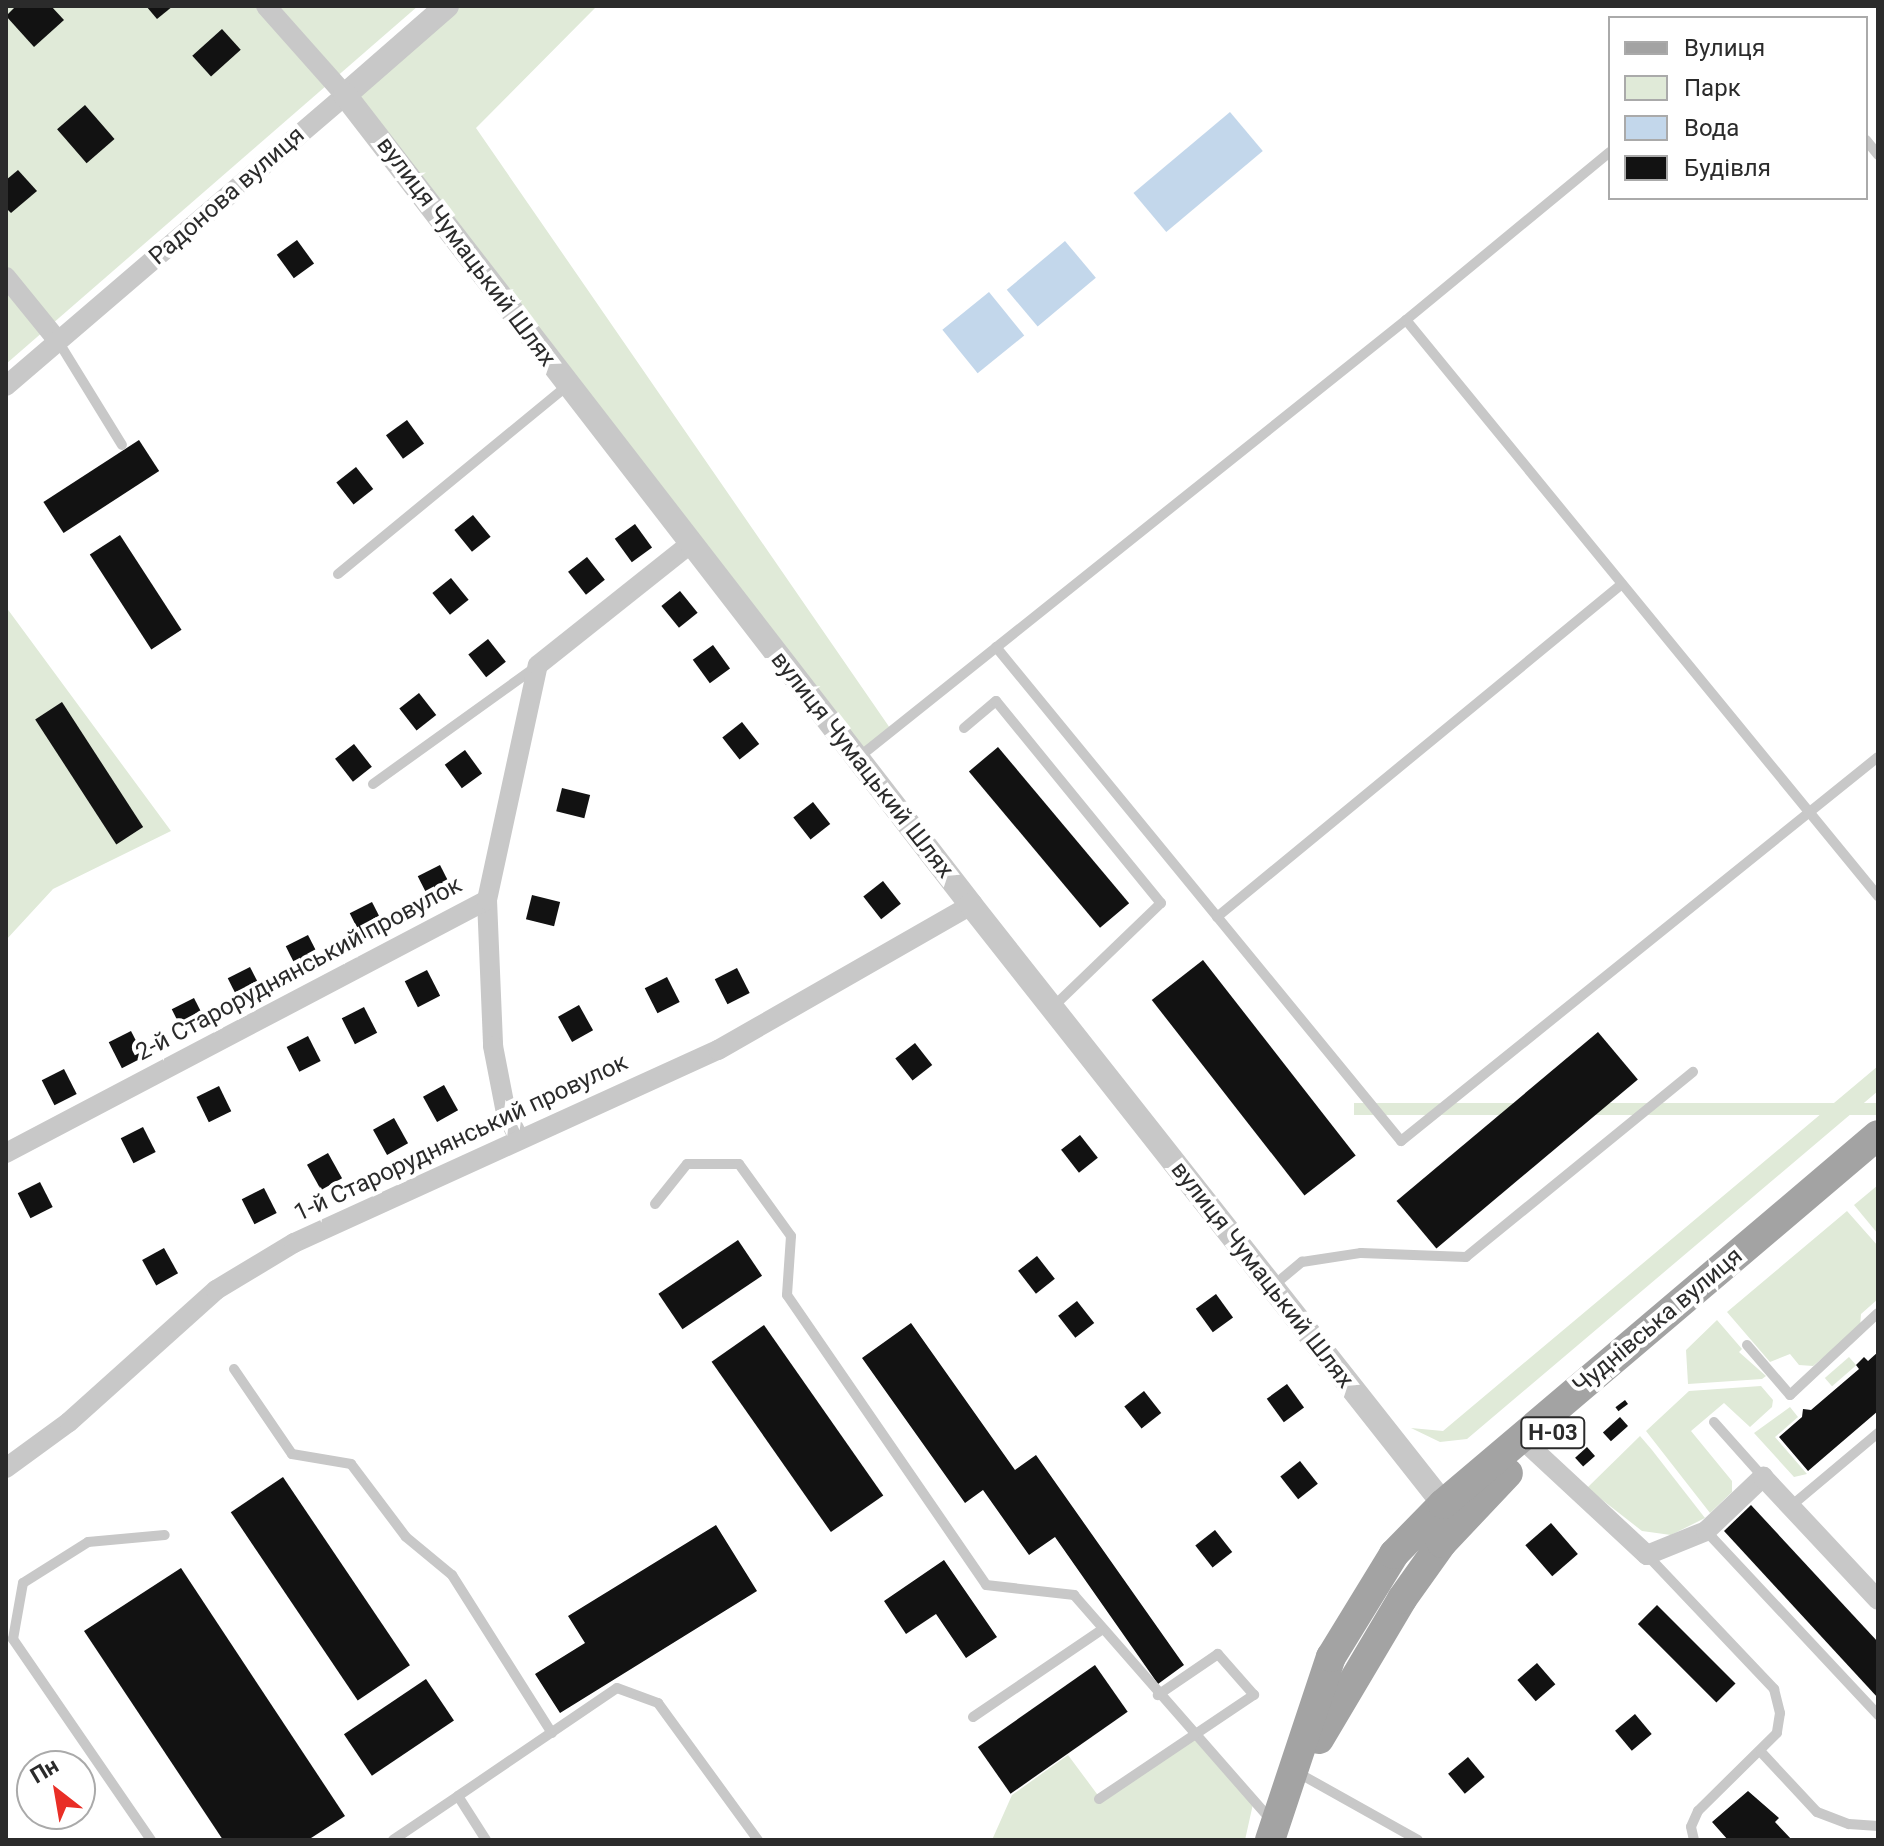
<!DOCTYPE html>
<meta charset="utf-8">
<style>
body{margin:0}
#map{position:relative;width:1884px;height:1846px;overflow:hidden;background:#fff;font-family:Roboto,sans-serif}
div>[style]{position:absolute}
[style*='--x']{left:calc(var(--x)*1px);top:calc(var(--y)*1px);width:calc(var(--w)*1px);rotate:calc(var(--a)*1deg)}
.green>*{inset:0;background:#e0ead8;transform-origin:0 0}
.water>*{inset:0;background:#c3d7eb;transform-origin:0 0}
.building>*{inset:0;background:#121212;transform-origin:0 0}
.service>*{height:10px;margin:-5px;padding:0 5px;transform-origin:5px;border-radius:5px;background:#c8c8c8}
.minor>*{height:20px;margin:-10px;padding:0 10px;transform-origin:10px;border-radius:10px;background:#c8c8c8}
.tertiary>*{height:24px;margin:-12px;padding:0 12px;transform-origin:12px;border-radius:12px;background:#c8c8c8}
.primary>*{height:30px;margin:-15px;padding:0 15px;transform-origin:15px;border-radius:15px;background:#a3a3a3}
span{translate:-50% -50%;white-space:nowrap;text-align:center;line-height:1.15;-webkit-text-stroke:8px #fff;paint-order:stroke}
.shield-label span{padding:2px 6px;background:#fff;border:2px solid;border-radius:6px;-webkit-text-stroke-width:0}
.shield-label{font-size:22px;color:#2b2b2b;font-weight:700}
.street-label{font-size:24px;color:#2b2b2b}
.frame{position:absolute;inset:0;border:8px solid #2b2b2b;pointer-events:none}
.legend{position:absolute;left:1608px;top:16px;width:260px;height:184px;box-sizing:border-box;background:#fff;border:2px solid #aaa;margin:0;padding:10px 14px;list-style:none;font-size:24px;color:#2b2b2b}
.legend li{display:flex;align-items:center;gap:16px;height:40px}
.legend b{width:40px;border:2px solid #aaa}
.north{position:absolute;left:16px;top:1750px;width:80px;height:80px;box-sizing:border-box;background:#fff;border:2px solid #aaa;border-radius:50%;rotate:329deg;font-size:22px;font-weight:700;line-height:32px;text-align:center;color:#2b2b2b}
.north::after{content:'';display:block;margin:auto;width:28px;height:36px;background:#e92e26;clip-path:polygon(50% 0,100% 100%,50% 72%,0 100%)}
</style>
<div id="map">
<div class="green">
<i style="clip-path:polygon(6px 6px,418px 6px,6px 364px)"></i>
<i style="clip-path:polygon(447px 6px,597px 6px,476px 128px,892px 731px,858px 758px,345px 95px)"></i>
<i style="clip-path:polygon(6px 607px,171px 831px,53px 889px,6px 940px)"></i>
<i style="clip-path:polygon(1878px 1066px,1878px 1091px,1467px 1439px,1440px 1442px,1411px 1428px,1443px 1431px)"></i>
<i style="left:1878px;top:1103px;width:12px;height:524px;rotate:90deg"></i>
<i style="clip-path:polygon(1878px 1185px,1878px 1234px,1854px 1205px)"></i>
<i style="clip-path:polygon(1847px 1211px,1878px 1246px,1878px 1299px,1861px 1314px,1860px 1327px,1813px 1366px,1799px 1365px,1790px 1354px,1770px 1362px,1727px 1312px)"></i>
<i style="clip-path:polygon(1717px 1320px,1742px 1349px,1739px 1352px,1766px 1376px,1762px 1379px,1688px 1384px,1686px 1350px)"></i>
<i style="left:1849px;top:1357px;width:11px;height:32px;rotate:49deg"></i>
<i style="clip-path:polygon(1761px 1386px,1773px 1400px,1772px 1407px,1750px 1427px,1724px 1403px,1691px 1431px,1732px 1481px,1732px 1492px,1710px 1513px,1646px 1431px,1689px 1391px)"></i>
<i style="clip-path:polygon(1790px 1407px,1798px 1417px,1775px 1437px,1807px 1474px,1794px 1477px,1754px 1433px)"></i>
<i style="clip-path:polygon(1640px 1436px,1652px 1450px,1705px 1518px,1671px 1535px,1642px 1531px,1587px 1488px)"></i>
<i style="clip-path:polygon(1193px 1732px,1253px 1804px,1245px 1840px,992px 1840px,1012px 1795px,1068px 1755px,1100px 1798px)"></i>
</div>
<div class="water">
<i style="left:1230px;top:112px;width:51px;height:126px;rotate:50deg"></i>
<i style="left:1065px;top:241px;width:48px;height:76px;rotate:50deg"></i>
<i style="left:989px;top:292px;width:56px;height:60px;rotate:51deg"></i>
</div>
<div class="building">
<i style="clip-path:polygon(16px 6px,51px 6px,64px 20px,34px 47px,6px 16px)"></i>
<i style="clip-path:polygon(146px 6px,173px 6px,157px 19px)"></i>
<i style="left:222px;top:29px;width:28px;height:40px;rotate:48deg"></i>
<i style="left:85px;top:105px;width:45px;height:37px;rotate:49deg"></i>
<i style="clip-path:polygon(18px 170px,37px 191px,11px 213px,6px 208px,6px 180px)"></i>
<i style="left:297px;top:240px;width:29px;height:25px;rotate:54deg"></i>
<i style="left:407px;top:420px;width:29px;height:26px;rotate:54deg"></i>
<i style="left:139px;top:440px;width:37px;height:114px;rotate:57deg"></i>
<i style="left:356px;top:467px;width:28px;height:25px;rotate:52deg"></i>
<i style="left:473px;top:515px;width:28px;height:24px;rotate:51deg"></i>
<i style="left:635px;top:524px;width:29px;height:25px;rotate:54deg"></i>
<i style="left:120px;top:535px;width:113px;height:36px;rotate:57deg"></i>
<i style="left:587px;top:557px;width:29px;height:24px;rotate:52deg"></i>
<i style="left:451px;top:578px;width:28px;height:24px;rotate:51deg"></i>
<i style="left:680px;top:591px;width:28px;height:24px;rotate:51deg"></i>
<i style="left:488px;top:639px;width:29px;height:25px;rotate:52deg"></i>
<i style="left:713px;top:645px;width:29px;height:25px;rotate:54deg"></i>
<i style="left:419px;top:693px;width:28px;height:25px;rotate:52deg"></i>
<i style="left:62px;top:702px;width:149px;height:32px;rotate:57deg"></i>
<i style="left:742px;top:722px;width:28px;height:25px;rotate:52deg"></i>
<i style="left:354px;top:744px;width:29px;height:24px;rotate:52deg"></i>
<i style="left:998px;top:747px;width:204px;height:38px;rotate:50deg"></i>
<i style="left:465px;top:750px;width:29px;height:25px;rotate:54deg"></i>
<i style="left:562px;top:788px;width:29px;height:24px;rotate:14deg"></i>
<i style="left:813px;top:802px;width:28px;height:25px;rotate:52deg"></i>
<i style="left:440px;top:865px;width:28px;height:25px;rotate:63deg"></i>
<i style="left:883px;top:881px;width:29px;height:25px;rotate:52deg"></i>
<i style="left:532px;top:895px;width:29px;height:25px;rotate:14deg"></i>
<i style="left:372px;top:902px;width:29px;height:25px;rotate:63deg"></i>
<i style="left:308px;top:935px;width:29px;height:25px;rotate:63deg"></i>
<i style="left:1203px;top:960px;width:248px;height:65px;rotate:52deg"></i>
<i style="left:250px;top:967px;width:29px;height:25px;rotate:63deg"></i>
<i style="left:737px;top:968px;width:28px;height:25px;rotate:63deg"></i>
<i style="left:427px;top:970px;width:29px;height:25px;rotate:63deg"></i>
<i style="left:667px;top:977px;width:28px;height:25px;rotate:63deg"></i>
<i style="left:194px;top:998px;width:28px;height:25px;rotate:63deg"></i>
<i style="left:579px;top:1005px;width:29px;height:24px;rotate:61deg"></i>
<i style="left:364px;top:1007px;width:29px;height:25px;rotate:63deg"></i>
<i style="left:131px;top:1031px;width:29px;height:25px;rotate:63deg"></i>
<i style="left:1598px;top:1032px;width:62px;height:263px;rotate:50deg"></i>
<i style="left:308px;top:1036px;width:28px;height:24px;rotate:63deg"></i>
<i style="left:915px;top:1043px;width:28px;height:25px;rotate:52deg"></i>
<i style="left:64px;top:1069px;width:28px;height:25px;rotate:63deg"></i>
<i style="left:444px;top:1085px;width:29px;height:24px;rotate:61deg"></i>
<i style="left:219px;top:1086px;width:28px;height:25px;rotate:64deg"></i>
<i style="left:394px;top:1118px;width:29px;height:24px;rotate:61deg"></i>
<i style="left:143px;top:1127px;width:28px;height:25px;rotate:63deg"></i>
<i style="left:1080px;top:1135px;width:29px;height:24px;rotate:52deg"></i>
<i style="left:328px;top:1153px;width:29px;height:24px;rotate:61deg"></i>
<i style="left:40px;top:1182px;width:28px;height:25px;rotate:63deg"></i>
<i style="left:264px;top:1188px;width:28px;height:25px;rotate:63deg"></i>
<i style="left:738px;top:1240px;width:43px;height:96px;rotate:56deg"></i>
<i style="left:164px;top:1248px;width:29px;height:25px;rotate:61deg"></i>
<i style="left:1037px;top:1256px;width:29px;height:24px;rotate:52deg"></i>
<i style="left:1216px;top:1294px;width:29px;height:25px;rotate:54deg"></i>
<i style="left:1077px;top:1301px;width:28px;height:24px;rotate:52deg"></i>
<i style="clip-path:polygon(911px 1323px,1015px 1470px,1036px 1455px,1184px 1665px,1158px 1684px,1055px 1537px,1029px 1555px,983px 1490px,965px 1503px,862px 1358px)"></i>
<i style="left:764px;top:1325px;width:208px;height:64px;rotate:55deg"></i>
<i style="clip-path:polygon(1878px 1352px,1878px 1411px,1808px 1471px,1779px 1437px,1802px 1417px,1803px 1409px,1811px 1410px,1859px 1369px,1856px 1365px,1864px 1357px,1868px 1361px)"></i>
<i style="left:1287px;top:1384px;width:29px;height:25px;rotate:54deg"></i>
<i style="left:1144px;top:1391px;width:28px;height:25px;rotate:52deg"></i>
<i style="left:1625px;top:1400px;width:5px;height:12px;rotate:53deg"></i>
<i style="left:1620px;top:1417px;width:12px;height:23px;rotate:48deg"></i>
<i style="left:1587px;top:1447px;width:12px;height:16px;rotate:48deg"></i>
<i style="left:1300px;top:1461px;width:29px;height:25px;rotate:52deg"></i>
<i style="left:283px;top:1477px;width:227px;height:63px;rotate:56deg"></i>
<i style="clip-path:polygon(1751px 1505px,1878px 1642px,1878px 1698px,1724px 1531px)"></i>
<i style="left:1551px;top:1523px;width:41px;height:34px;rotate:49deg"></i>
<i style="clip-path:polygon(716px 1525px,757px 1591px,560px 1713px,535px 1674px,585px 1643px,568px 1616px)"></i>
<i style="left:1215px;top:1530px;width:28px;height:25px;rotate:52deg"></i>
<i style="clip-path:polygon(944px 1560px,997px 1637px,966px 1658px,936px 1614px,906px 1634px,884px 1601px)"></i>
<i style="clip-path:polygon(181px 1568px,345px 1816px,308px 1840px,223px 1840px,84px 1631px)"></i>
<i style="left:1657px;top:1605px;width:111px;height:27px;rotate:45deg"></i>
<i style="left:1537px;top:1663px;width:28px;height:26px;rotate:49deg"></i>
<i style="left:1095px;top:1665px;width:57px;height:143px;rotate:55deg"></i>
<i style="left:426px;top:1679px;width:50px;height:99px;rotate:56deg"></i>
<i style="left:1635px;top:1714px;width:26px;height:26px;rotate:50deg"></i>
<i style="left:1468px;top:1757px;width:26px;height:26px;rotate:50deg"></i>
<i style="clip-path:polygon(1748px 1791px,1779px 1818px,1775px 1822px,1792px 1840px,1728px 1840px,1712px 1822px)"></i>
</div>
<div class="service">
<i style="--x:1866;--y:140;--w:19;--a:51"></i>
<i style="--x:1406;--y:320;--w:264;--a:-39.5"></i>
<i style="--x:58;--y:341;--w:122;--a:58.4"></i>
<i style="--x:338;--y:574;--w:298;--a:-39.4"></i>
<i style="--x:996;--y:647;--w:639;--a:50.65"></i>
<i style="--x:1401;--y:1141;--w:612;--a:-38.84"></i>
<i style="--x:964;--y:728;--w:42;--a:-40.2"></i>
<i style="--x:996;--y:701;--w:261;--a:50.8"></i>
<i style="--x:1161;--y:903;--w:150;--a:136.1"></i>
<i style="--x:859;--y:757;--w:700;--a:-38.62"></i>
<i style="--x:1406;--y:320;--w:745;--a:50.67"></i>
<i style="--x:373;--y:784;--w:202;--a:-35.7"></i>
<i style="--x:1217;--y:917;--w:524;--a:-39.43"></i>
<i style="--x:655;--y:1204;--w:51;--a:-51.3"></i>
<i style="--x:687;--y:1164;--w:52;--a:0"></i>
<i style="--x:739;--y:1164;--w:89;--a:54.2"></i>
<i style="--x:791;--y:1236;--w:59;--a:93.9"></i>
<i style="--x:787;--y:1295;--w:352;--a:55.5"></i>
<i style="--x:986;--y:1585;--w:89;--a:6.5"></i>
<i style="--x:1074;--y:1595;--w:299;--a:48.8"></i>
<i style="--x:1273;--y:1286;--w:38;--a:-40"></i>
<i style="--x:1302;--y:1262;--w:60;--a:-8.7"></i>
<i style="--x:1361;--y:1253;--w:105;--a:2.2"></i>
<i style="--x:1466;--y:1257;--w:293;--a:-39.2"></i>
<i style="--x:1747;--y:1345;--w:66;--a:49.3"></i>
<i style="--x:1790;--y:1395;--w:120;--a:-43"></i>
<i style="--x:234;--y:1369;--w:103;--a:55.7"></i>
<i style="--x:292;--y:1454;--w:60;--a:9.6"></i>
<i style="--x:351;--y:1464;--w:91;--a:53"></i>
<i style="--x:406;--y:1537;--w:60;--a:39.6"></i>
<i style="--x:452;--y:1575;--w:187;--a:57.7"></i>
<i style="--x:1714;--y:1422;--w:74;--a:48.3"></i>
<i style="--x:1791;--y:1506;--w:114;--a:-40"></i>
<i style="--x:1706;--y:1531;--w:252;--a:46.9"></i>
<i style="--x:1647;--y:1555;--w:185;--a:46.5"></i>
<i style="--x:1774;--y:1689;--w:25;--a:76"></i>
<i style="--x:1780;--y:1713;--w:20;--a:99"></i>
<i style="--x:1777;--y:1733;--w:111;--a:135.4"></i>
<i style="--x:1698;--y:1811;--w:17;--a:114"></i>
<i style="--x:1691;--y:1827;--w:13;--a:77"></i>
<i style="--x:973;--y:1717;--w:157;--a:-34.1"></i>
<i style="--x:1761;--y:1752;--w:82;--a:47"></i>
<i style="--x:1817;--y:1812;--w:34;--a:21"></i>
<i style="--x:1849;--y:1824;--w:29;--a:4"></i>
<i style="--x:1300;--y:1774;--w:135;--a:29.2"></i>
<i style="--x:1099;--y:1799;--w:187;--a:-33.9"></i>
<i style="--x:1254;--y:1695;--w:55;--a:-131.3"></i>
<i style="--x:1218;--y:1654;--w:73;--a:145.7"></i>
<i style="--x:151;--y:1840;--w:244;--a:-124.5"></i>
<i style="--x:13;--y:1639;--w:57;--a:-79.9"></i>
<i style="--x:23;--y:1583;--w:77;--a:-32.2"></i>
<i style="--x:88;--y:1542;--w:77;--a:-5.2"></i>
<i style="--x:393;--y:1840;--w:78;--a:-34.1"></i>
<i style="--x:486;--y:1840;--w:52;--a:-122.5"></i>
<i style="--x:458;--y:1796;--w:192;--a:-34.2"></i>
<i style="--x:617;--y:1688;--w:44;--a:20.1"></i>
<i style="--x:658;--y:1703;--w:170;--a:53.9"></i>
</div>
<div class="minor">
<i style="--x:6;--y:277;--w:82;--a:50.9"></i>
<i style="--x:6;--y:386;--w:447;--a:-40.6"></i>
<i style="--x:345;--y:95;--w:119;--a:-131.6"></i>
<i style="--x:487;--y:900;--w:146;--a:87.6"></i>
<i style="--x:493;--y:1046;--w:68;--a:79"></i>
<i style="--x:506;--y:1113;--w:28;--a:63"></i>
<i style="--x:6;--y:1153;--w:543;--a:-27.74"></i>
<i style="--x:487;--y:900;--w:240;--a:-77.8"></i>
<i style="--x:538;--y:665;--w:194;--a:-38.5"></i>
<i style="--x:1521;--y:1438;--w:172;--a:42.9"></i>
<i style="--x:1647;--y:1555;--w:64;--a:-22.1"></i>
<i style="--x:1706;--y:1531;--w:79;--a:-43.5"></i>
<i style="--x:1763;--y:1477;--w:168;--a:46.9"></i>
<i style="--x:6;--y:1468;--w:78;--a:-36.1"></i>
<i style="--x:69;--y:1422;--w:198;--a:-41.9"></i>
<i style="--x:216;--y:1290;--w:91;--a:-31.1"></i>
<i style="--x:294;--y:1243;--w:466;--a:-24.5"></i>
<i style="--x:718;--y:1050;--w:292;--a:-29.8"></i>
</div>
<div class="tertiary">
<i style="--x:447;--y:6;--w:135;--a:138.9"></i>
<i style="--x:345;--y:95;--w:1024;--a:52.3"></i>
<i style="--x:971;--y:905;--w:778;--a:51.73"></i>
</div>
<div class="primary">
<i style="--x:1319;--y:1739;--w:163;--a:-59.3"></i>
<i style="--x:1402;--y:1599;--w:69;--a:-54.5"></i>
<i style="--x:1442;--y:1543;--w:96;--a:-46.7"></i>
<i style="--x:1270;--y:1840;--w:193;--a:-71.6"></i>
<i style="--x:1331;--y:1657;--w:121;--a:-58.5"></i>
<i style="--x:1394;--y:1554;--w:70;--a:-45.6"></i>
<i style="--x:1443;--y:1504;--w:570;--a:-40.31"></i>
</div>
<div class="shield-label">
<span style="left:1553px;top:1433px">Н-03</span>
</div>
<div class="street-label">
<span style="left:227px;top:196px;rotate:-41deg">Радонова вулиця</span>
<span style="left:466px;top:252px;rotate:53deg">вулиця Чумацький Шлях</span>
<span style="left:862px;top:765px;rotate:52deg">вулиця Чумацький Шлях</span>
<span style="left:299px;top:969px;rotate:-28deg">2-й Староруднянський провулок</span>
<span style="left:461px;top:1138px;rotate:-25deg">1-й Староруднянський провулок</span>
<span style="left:1262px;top:1275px;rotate:52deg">вулиця Чумацький Шлях</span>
<span style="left:1658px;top:1321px;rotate:-40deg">Чуднівська вулиця</span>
</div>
<div class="frame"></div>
<ul class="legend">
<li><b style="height:10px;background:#a3a3a3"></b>Вулиця</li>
<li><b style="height:22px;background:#e0ead8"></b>Парк</li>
<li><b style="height:22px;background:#c3d7eb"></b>Вода</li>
<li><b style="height:22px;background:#121212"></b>Будівля</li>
</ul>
<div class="north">Пн</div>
</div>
